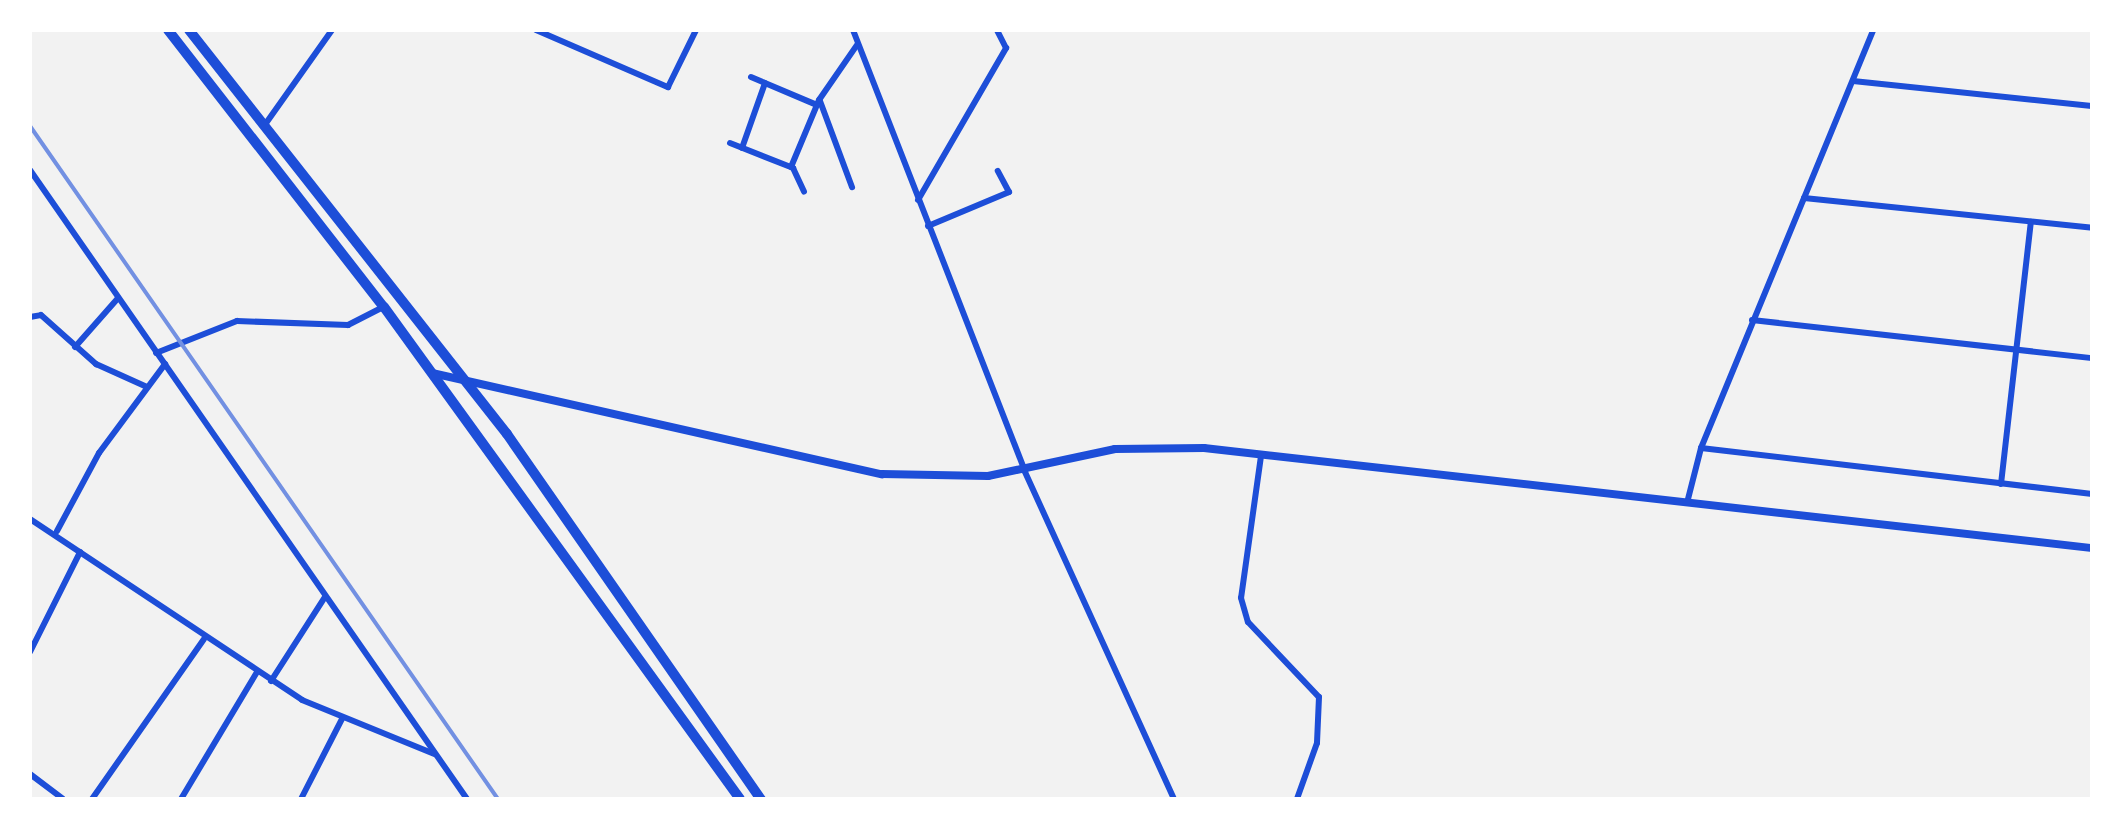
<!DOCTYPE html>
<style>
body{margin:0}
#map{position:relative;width:2122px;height:829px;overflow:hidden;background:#f2f2f2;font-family:Inter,sans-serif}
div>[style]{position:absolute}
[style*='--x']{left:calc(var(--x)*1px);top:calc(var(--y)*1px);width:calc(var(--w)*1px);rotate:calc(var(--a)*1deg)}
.minor>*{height:6px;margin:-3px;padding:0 3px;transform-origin:3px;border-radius:3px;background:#1d4ed8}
.tertiary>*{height:8px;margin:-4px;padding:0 4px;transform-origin:4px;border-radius:4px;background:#1d4ed8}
.primary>*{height:10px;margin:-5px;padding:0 5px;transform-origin:5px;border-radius:5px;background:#1d4ed8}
.rail>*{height:4px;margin:-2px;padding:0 2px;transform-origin:2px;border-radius:2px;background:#7290e2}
span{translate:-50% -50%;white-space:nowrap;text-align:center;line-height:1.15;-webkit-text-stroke:10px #fff;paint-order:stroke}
.frame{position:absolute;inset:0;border:32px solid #fff;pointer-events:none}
</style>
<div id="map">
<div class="minor">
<i style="--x:536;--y:30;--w:144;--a:23.4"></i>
<i style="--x:668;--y:87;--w:64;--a:-63.8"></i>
<i style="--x:853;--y:30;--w:474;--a:68.7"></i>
<i style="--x:1025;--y:472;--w:359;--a:65.5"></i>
<i style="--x:751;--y:77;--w:72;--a:23"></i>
<i style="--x:1853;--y:81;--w:240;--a:6"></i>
<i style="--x:820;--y:101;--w:92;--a:69.6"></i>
<i style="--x:264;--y:126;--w:118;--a:-54.7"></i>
<i style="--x:730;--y:143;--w:68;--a:21.6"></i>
<i style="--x:793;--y:168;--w:26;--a:65"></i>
<i style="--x:742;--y:148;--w:69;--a:-70.5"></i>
<i style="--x:791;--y:167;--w:73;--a:-67.3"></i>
<i style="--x:819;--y:100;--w:67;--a:-55.4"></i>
<i style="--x:30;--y:170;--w:766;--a:55.21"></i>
<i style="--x:1804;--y:198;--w:290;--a:5.9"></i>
<i style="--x:918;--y:200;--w:176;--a:-59.9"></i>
<i style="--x:1006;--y:48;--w:20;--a:-117"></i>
<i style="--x:928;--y:226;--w:88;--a:-22.8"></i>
<i style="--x:1009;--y:192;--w:24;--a:-118"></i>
<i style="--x:30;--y:317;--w:11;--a:-10"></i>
<i style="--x:41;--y:315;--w:74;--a:41.7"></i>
<i style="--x:96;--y:364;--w:56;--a:24.3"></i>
<i style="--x:1752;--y:320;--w:342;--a:6.4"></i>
<i style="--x:75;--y:347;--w:65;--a:-48.7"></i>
<i style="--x:156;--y:353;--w:87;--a:-21.6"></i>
<i style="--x:237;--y:321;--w:111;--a:2.1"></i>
<i style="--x:348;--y:325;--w:39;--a:-27"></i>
<i style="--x:1701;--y:448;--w:394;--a:6.7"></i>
<i style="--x:1261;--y:456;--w:143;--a:98"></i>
<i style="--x:1241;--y:598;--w:25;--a:74"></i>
<i style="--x:1248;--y:622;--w:103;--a:46.6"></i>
<i style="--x:1319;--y:697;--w:46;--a:92.5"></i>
<i style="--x:1317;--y:743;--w:59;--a:109.7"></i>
<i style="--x:2001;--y:484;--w:264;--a:-83.5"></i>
<i style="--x:1687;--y:503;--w:57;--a:-75.7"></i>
<i style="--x:1701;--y:448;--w:452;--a:-67.6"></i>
<i style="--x:30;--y:519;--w:327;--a:33.6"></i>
<i style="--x:302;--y:700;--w:143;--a:22.2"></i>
<i style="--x:57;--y:531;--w:89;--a:-61.7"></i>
<i style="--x:99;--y:453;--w:111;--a:-53.4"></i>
<i style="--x:30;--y:652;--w:112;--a:-63.4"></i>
<i style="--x:271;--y:681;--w:100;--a:-57.3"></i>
<i style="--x:30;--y:774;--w:41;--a:37.1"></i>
<i style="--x:92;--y:799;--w:195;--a:-55"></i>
<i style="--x:181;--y:799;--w:148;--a:-59.1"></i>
<i style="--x:301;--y:799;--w:90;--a:-62.9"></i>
</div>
<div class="tertiary">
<i style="--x:432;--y:373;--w:461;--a:12.7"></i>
<i style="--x:882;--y:474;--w:106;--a:1.1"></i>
<i style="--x:988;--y:476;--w:130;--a:-12"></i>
<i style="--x:1115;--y:449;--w:89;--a:-0.6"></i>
<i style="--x:1204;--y:448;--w:894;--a:6.43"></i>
</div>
<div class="primary">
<i style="--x:168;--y:30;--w:351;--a:52.1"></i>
<i style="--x:384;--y:307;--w:607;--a:54.11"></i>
<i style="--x:189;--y:30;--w:514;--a:51.79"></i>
<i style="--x:507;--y:434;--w:445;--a:55.2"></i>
</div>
<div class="rail">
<i style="--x:30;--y:126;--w:820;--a:55.19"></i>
</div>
<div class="frame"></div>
</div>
